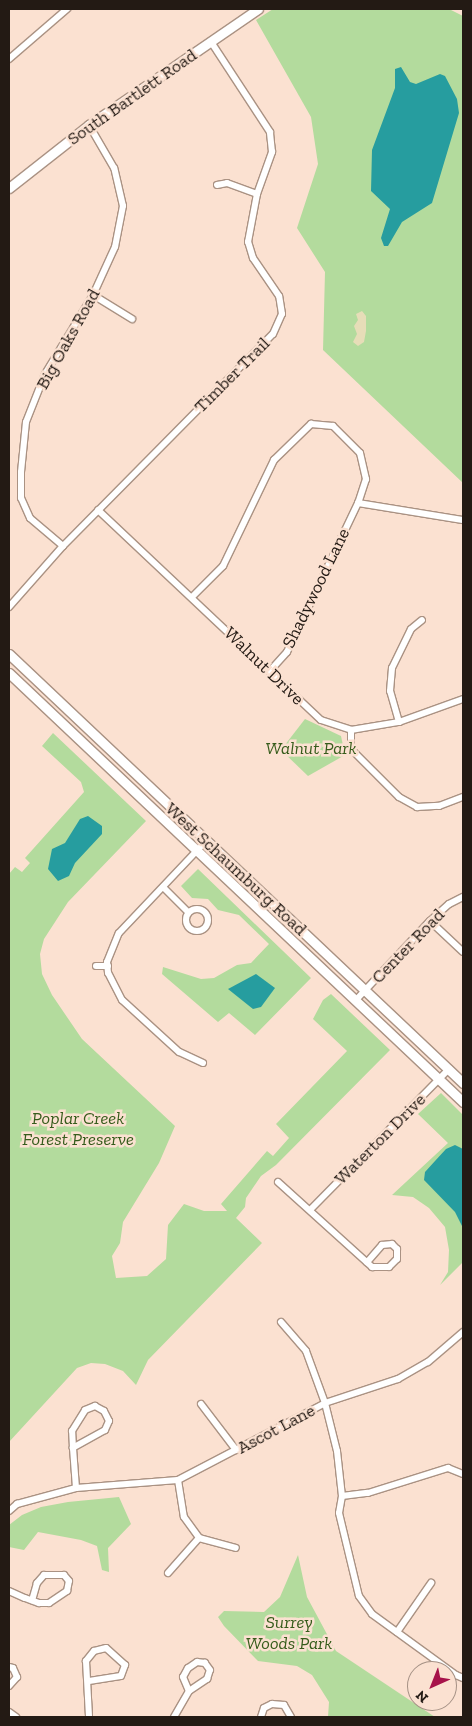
<!DOCTYPE html>
<style>
body{margin:0}
#map{position:relative;width:472px;height:1726px;overflow:hidden;background:#fbe1d1;font-family:"Zilla Slab",serif}
div>[style]{position:absolute}
[style*='--x']{left:calc(var(--x)*1px);top:calc(var(--y)*1px);width:calc(var(--w)*1px);rotate:calc(var(--a)*1deg)}
.green>*{inset:0;background:#b3db9d}
.sand>*{inset:0;background:#e7ddb8}
.water>*{inset:0;background:#269d9f}
.roads{filter:drop-shadow(1px 0 #aa9283) drop-shadow(-1px 0 #aa9283) drop-shadow(0 1px #aa9283) drop-shadow(0 -1px #aa9283)}
.street>*{height:6px;margin:-3px;padding:0 3px;transform-origin:3px;border-radius:3px;background:#fff}
.street>.ring{margin:-3px;padding:0;box-sizing:content-box;background:none;border:6px solid #fff;border-radius:50%}
.secondary>*{height:9px;margin:-4.5px;padding:0 4.5px;transform-origin:4.5px;border-radius:4.5px;background:#fff}
span{translate:-50% -50%;white-space:nowrap;text-align:center;line-height:1.15;-webkit-text-stroke:5px #fbe1d1;paint-order:stroke}
.street-label{font-size:18px;color:#231a14}
.park-label{font-size:18px;color:#365c1b;font-style:italic}
.frame{position:absolute;inset:0;border:10px solid #231a14;pointer-events:none}
.north{position:absolute;left:407px;top:1661px;width:50px;height:50px;box-sizing:border-box;background:#fbe1d1;border:1px solid #a59185;border-radius:50%;rotate:224deg;font-size:14px;font-weight:700;line-height:20px;text-align:center;color:#231a14}
.north::after{content:'';display:block;margin:auto;width:18px;height:22px;background:#a7124a;clip-path:polygon(50% 0,100% 100%,50% 72%,0 100%)}
</style>
<div id="map">
<div class="green">
<i style="clip-path:polygon(273px 9px,449px 9px,463px 16px,463px 483px,323px 350px,325px 272px,297px 228px,318px 164px,311px 117px,256px 20px)"></i>
<i style="clip-path:polygon(305px 719px,341px 736px,345px 755px,308px 776px,281px 750px)"></i>
<i style="clip-path:polygon(53px 733px,146px 821px,68px 902px,44px 939px,40px 954px,42px 974px,52px 995px,82px 1039px,175px 1126px,159px 1163px,123px 1222px,120px 1243px,112px 1256px,116px 1278px,147px 1276px,166px 1259px,168px 1225px,184px 1204px,204px 1211px,227px 1211px,221px 1204px,267px 1151px,273px 1156px,289px 1138px,276px 1124px,347px 1051px,313px 1019px,323px 1000px,331px 994px,390px 1050px,276px 1165px,261px 1176px,246px 1198px,245px 1207px,236px 1218px,262px 1243px,148px 1360px,136px 1385px,123px 1371px,105px 1364px,91px 1363px,77px 1368px,9px 1442px,9px 874px,15px 867px,22px 872px,30px 863px,25px 858px,84px 792px,81px 782px,42px 746px)"></i>
<i style="clip-path:polygon(198px 869px,311px 978px,255px 1035px,229px 1013px,218px 1022px,162px 974px,163px 967px,201px 979px,214px 978px,237px 965px,251px 963px,269px 944px,239px 915px,218px 910px,208px 899px,192px 898px,181px 886px)"></i>
<i style="clip-path:polygon(441px 1093px,463px 1115px,463px 1262px,440px 1285px,448px 1272px,449px 1250px,445px 1227px,429px 1208px,413px 1197px,392px 1195px,448px 1143px,418px 1114px)"></i>
<i style="clip-path:polygon(119px 1497px,131px 1524px,108px 1548px,109px 1572px,102px 1570px,97px 1546px,81px 1540px,38px 1532px,24px 1550px,9px 1547px,9px 1525px,22px 1515px,41px 1507px,68px 1502px)"></i>
<i style="clip-path:polygon(298px 1555px,307px 1597px,336px 1651px,435px 1717px,328px 1717px,329px 1702px,312px 1675px,297px 1666px,258px 1661px,224px 1626px,218px 1617px,224px 1611px,264px 1612px,280px 1597px)"></i>
</div>
<div class="sand">
<i style="clip-path:polygon(362px 311px,366px 316px,366px 331px,364px 342px,358px 346px,353px 342px,357px 334px,354px 326px,358px 320px,356px 314px)"></i>
</div>
<div class="water">
<i style="clip-path:polygon(401px 67px,410px 82px,416px 84px,440px 74px,445px 76px,457px 99px,459px 113px,432px 203px,402px 222px,388px 246px,384px 246px,381px 238px,390px 209px,371px 191px,372px 150px,395px 88px,395px 69px)"></i>
<i style="clip-path:polygon(88px 816px,102px 826px,102px 834px,75px 863px,69px 876px,58px 881px,48px 869px,52px 849px,65px 843px,80px 819px)"></i>
<i style="clip-path:polygon(256px 974px,275px 988px,261px 1007px,253px 1009px,228px 989px)"></i>
<i style="clip-path:polygon(455px 1145px,463px 1149px,463px 1228px,455px 1212px,424px 1180px,425px 1172px,435px 1161px,446px 1149px)"></i>
</div>
<div class="roads">
<div class="street">
<i style="--x:9;--y:59;--w:77;--a:-40.8"></i>
<i style="--x:217;--y:185;--w:10;--a:-11"></i>
<i style="--x:227;--y:183;--w:32;--a:20"></i>
<i style="--x:93;--y:295;--w:46;--a:31.6"></i>
<i style="--x:358;--y:503;--w:106;--a:9.2"></i>
<i style="--x:98;--y:510;--w:306;--a:43.3"></i>
<i style="--x:321;--y:720;--w:32;--a:18"></i>
<i style="--x:351;--y:730;--w:49;--a:-9.5"></i>
<i style="--x:399;--y:722;--w:68;--a:-19.8"></i>
<i style="--x:63;--y:546;--w:43;--a:-139.7"></i>
<i style="--x:30;--y:518;--w:22;--a:-114"></i>
<i style="--x:21;--y:498;--w:26;--a:-90"></i>
<i style="--x:21;--y:472;--w:50;--a:-84.3"></i>
<i style="--x:26;--y:422;--w:52;--a:-68.4"></i>
<i style="--x:45;--y:374;--w:92;--a:-58.7"></i>
<i style="--x:93;--y:295;--w:53;--a:-65.4"></i>
<i style="--x:115;--y:247;--w:42;--a:-79"></i>
<i style="--x:123;--y:206;--w:39;--a:-103"></i>
<i style="--x:114;--y:168;--w:50;--a:-120.2"></i>
<i style="--x:192;--y:597;--w:44;--a:-45"></i>
<i style="--x:223;--y:566;--w:118;--a:-64.3"></i>
<i style="--x:274;--y:460;--w:52;--a:-44.2"></i>
<i style="--x:311;--y:424;--w:22;--a:5"></i>
<i style="--x:333;--y:426;--w:38;--a:45"></i>
<i style="--x:360;--y:453;--w:27;--a:77"></i>
<i style="--x:366;--y:479;--w:25;--a:108"></i>
<i style="--x:358;--y:503;--w:165;--a:115.5"></i>
<i style="--x:287;--y:652;--w:25;--a:132"></i>
<i style="--x:9;--y:607;--w:81;--a:-48.5"></i>
<i style="--x:63;--y:546;--w:298;--a:-45.3"></i>
<i style="--x:273;--y:334;--w:22;--a:-66"></i>
<i style="--x:282;--y:314;--w:18;--a:-99"></i>
<i style="--x:279;--y:296;--w:46;--a:-124.4"></i>
<i style="--x:253;--y:258;--w:17;--a:-107"></i>
<i style="--x:248;--y:242;--w:49;--a:-79.4"></i>
<i style="--x:257;--y:194;--w:45;--a:-70.3"></i>
<i style="--x:272;--y:152;--w:20;--a:-96"></i>
<i style="--x:270;--y:132;--w:108;--a:-123.2"></i>
<i style="--x:399;--y:722;--w:32;--a:-106"></i>
<i style="--x:390;--y:691;--w:23;--a:-85"></i>
<i style="--x:392;--y:668;--w:43;--a:-64"></i>
<i style="--x:411;--y:629;--w:14;--a:-39"></i>
<i style="--x:351;--y:730;--w:19;--a:90"></i>
<i style="--x:351;--y:749;--w:68;--a:45"></i>
<i style="--x:399;--y:797;--w:21;--a:29"></i>
<i style="--x:417;--y:807;--w:22;--a:-3"></i>
<i style="--x:439;--y:806;--w:26;--a:-21"></i>
<i style="--x:163;--y:887;--w:35;--a:45"></i>
<i class="ring" style="left:186px;top:909px;width:16px;height:16px"></i>
<i style="--x:430;--y:921;--w:45;--a:43.2"></i>
<i style="--x:96;--y:966;--w:12;--a:0"></i>
<i style="--x:356;--y:1000;--w:108;--a:-46.9"></i>
<i style="--x:430;--y:921;--w:25;--a:-42"></i>
<i style="--x:449;--y:904;--w:16;--a:-27"></i>
<i style="--x:203;--y:1063;--w:26;--a:-155"></i>
<i style="--x:179;--y:1052;--w:77;--a:-137.6"></i>
<i style="--x:122;--y:1000;--w:30;--a:-117"></i>
<i style="--x:108;--y:973;--w:11;--a:-95"></i>
<i style="--x:107;--y:962;--w:31;--a:-68"></i>
<i style="--x:119;--y:933;--w:127;--a:-46.6"></i>
<i style="--x:278;--y:1182;--w:127;--a:42.1"></i>
<i style="--x:372;--y:1267;--w:17;--a:0"></i>
<i style="--x:389;--y:1267;--w:11;--a:-45"></i>
<i style="--x:397;--y:1259;--w:10;--a:-90"></i>
<i style="--x:397;--y:1249;--w:7;--a:-135"></i>
<i style="--x:392;--y:1244;--w:10;--a:174"></i>
<i style="--x:382;--y:1245;--w:23;--a:131"></i>
<i style="--x:311;--y:1209;--w:197;--a:-45.4"></i>
<i style="--x:281;--y:1322;--w:38;--a:49"></i>
<i style="--x:306;--y:1351;--w:55;--a:69.9"></i>
<i style="--x:325;--y:1403;--w:49;--a:76"></i>
<i style="--x:337;--y:1451;--w:45;--a:83.7"></i>
<i style="--x:342;--y:1496;--w:17;--a:100"></i>
<i style="--x:339;--y:1513;--w:85;--a:76.5"></i>
<i style="--x:359;--y:1596;--w:22;--a:54"></i>
<i style="--x:372;--y:1614;--w:104;--a:36"></i>
<i style="--x:456;--y:1675;--w:8;--a:23"></i>
<i style="--x:201;--y:1404;--w:58;--a:52.7"></i>
<i style="--x:73;--y:1448;--w:17;--a:-93"></i>
<i style="--x:72;--y:1431;--w:25;--a:-58"></i>
<i style="--x:85;--y:1410;--w:11;--a:-22"></i>
<i style="--x:95;--y:1406;--w:10;--a:29"></i>
<i style="--x:104;--y:1411;--w:11;--a:63"></i>
<i style="--x:109;--y:1421;--w:10;--a:114"></i>
<i style="--x:105;--y:1430;--w:37;--a:151"></i>
<i style="--x:73;--y:1448;--w:40;--a:85.7"></i>
<i style="--x:178;--y:1480;--w:37;--a:81"></i>
<i style="--x:184;--y:1517;--w:26;--a:54"></i>
<i style="--x:199;--y:1538;--w:38;--a:15"></i>
<i style="--x:342;--y:1496;--w:26;--a:-7"></i>
<i style="--x:368;--y:1493;--w:84;--a:-17.4"></i>
<i style="--x:448;--y:1468;--w:16;--a:22"></i>
<i style="--x:9;--y:1511;--w:11;--a:-41"></i>
<i style="--x:17;--y:1504;--w:61;--a:-15.2"></i>
<i style="--x:76;--y:1488;--w:102;--a:-4.5"></i>
<i style="--x:178;--y:1480;--w:166;--a:-27.6"></i>
<i style="--x:325;--y:1403;--w:77;--a:-18.2"></i>
<i style="--x:398;--y:1379;--w:34;--a:-30"></i>
<i style="--x:428;--y:1362;--w:46;--a:-40.6"></i>
<i style="--x:168;--y:1573;--w:47;--a:-48.5"></i>
<i style="--x:9;--y:1591;--w:17;--a:24"></i>
<i style="--x:25;--y:1598;--w:15;--a:20"></i>
<i style="--x:39;--y:1603;--w:10;--a:0"></i>
<i style="--x:49;--y:1603;--w:22;--a:-34"></i>
<i style="--x:67;--y:1591;--w:10;--a:-79"></i>
<i style="--x:69;--y:1581;--w:8;--a:-130"></i>
<i style="--x:64;--y:1575;--w:20;--a:180"></i>
<i style="--x:44;--y:1575;--w:11;--a:131"></i>
<i style="--x:37;--y:1583;--w:18;--a:106"></i>
<i style="--x:397;--y:1632;--w:60;--a:-55.2"></i>
<i style="--x:9;--y:1667;--w:4;--a:14"></i>
<i style="--x:13;--y:1668;--w:10;--a:66"></i>
<i style="--x:17;--y:1677;--w:12;--a:132"></i>
<i style="--x:89;--y:1681;--w:32;--a:-9"></i>
<i style="--x:121;--y:1676;--w:12;--a:-70"></i>
<i style="--x:125;--y:1665;--w:25;--a:-138"></i>
<i style="--x:106;--y:1648;--w:12;--a:166"></i>
<i style="--x:94;--y:1651;--w:13;--a:129"></i>
<i style="--x:86;--y:1661;--w:56;--a:86.9"></i>
<i style="--x:9;--y:1712;--w:9;--a:36"></i>
<i style="--x:174;--y:1717;--w:30;--a:-60"></i>
<i style="--x:189;--y:1691;--w:22;--a:-34"></i>
<i style="--x:207;--y:1679;--w:9;--a:-72"></i>
<i style="--x:210;--y:1670;--w:9;--a:-126"></i>
<i style="--x:205;--y:1663;--w:8;--a:-173"></i>
<i style="--x:197;--y:1662;--w:11;--a:146"></i>
<i style="--x:188;--y:1668;--w:10;--a:119"></i>
<i style="--x:183;--y:1677;--w:15;--a:67"></i>
<i style="--x:261;--y:1717;--w:9;--a:-72"></i>
<i style="--x:264;--y:1708;--w:9;--a:-27"></i>
<i style="--x:272;--y:1704;--w:12;--a:5"></i>
<i style="--x:284;--y:1705;--w:14;--a:60"></i>
</div>
<div class="secondary">
<i style="--x:9;--y:188;--w:102;--a:-38.2"></i>
<i style="--x:89;--y:125;--w:205;--a:-34.5"></i>
<i style="--x:9;--y:654;--w:625;--a:43.38"></i>
<i style="--x:9;--y:673;--w:625;--a:43.38"></i>
</div>
</div>
<div class="street-label">
<span style="left:132px;top:97px;rotate:-35deg">South Bartlett Road</span>
<span style="left:68px;top:339px;rotate:-61deg">Big Oaks Road</span>
<span style="left:232px;top:375px;rotate:-45deg">Timber Trail</span>
<span style="left:316px;top:588px;rotate:-64deg">Shadywood Lane</span>
<span style="left:264px;top:666px;rotate:44deg">Walnut Drive</span>
<span style="left:236px;top:869px;rotate:43deg">West Schaumburg Road</span>
<span style="left:408px;top:946px;rotate:-46deg">Center Road</span>
<span style="left:380px;top:1139px;rotate:-45deg">Waterton Drive</span>
<span style="left:276px;top:1429px;rotate:-28deg">Ascot Lane</span>
</div>
<div class="park-label">
<span style="left:311px;top:748px">Walnut Park</span>
<span style="left:78px;top:1129px">Poplar Creek<br>Forest Preserve</span>
<span style="left:289px;top:1633px">Surrey<br>Woods Park</span>
</div>
<div class="frame"></div>
<div class="north">N</div>
</div>
